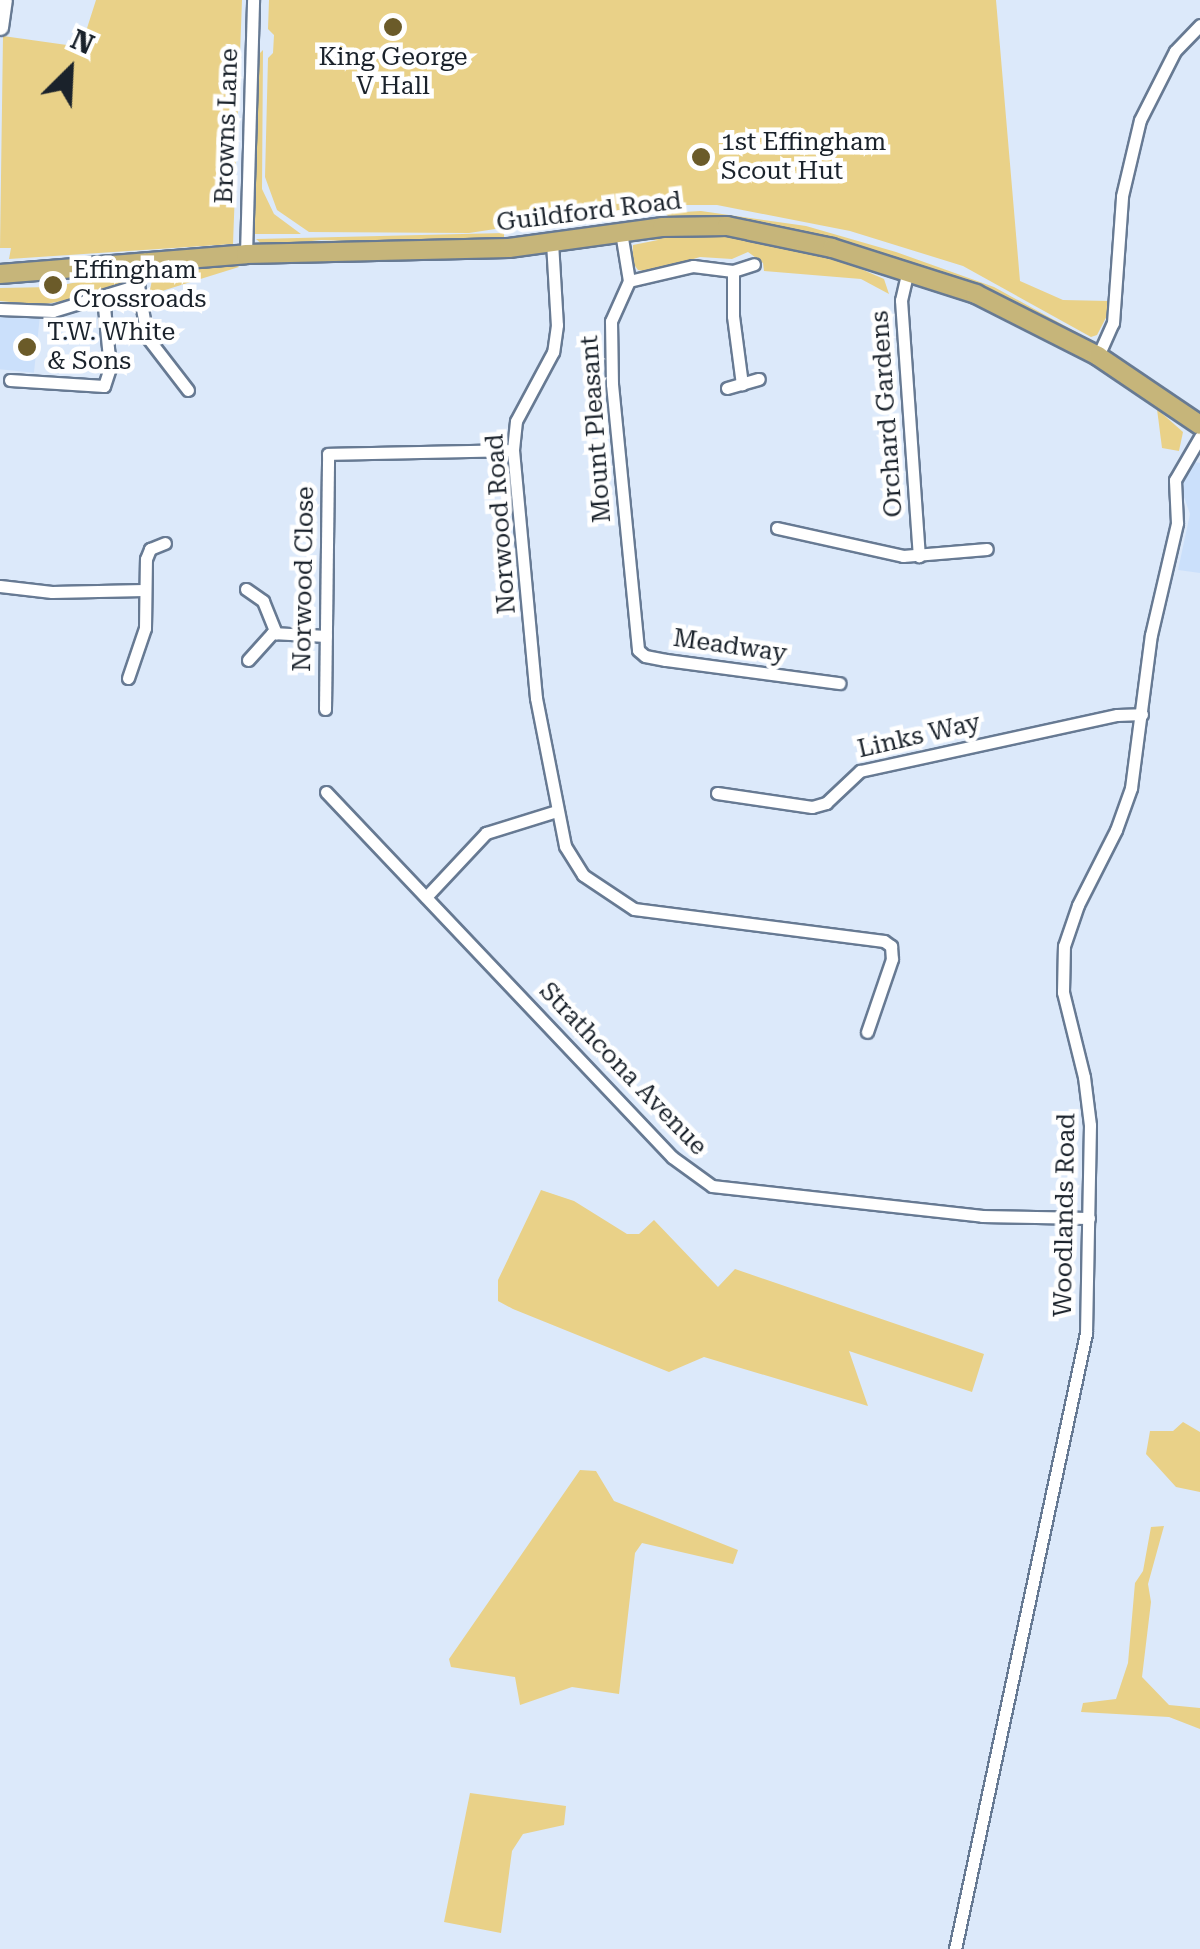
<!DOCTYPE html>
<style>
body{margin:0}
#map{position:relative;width:1200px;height:1949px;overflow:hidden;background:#dce9fa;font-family:"Roboto Serif",serif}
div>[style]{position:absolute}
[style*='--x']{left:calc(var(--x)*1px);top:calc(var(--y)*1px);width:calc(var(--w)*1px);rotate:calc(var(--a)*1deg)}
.built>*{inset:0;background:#cbe0fb;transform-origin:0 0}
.green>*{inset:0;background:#e9d188}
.roads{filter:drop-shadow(2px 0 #677a93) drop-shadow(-2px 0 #677a93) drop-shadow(0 2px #677a93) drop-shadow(0 -2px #677a93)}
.street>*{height:11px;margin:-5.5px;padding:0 5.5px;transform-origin:5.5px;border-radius:5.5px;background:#fff}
.secondary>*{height:15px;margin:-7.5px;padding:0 7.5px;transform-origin:7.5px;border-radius:7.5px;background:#fff}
.primary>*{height:18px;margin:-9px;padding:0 9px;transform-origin:9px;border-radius:9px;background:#c6b57a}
.dots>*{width:28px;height:28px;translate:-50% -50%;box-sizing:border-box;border:5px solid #fff;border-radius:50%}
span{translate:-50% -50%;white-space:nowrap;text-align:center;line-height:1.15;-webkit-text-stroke:9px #fff;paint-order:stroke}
.poi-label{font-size:25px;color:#1a222b}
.left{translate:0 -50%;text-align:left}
.street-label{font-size:25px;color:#1a222b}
.north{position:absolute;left:20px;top:20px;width:100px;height:100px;-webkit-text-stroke:8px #fff;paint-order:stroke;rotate:24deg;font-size:28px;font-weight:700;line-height:40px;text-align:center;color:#1a222b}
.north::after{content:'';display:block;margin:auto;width:35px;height:45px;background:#1a222b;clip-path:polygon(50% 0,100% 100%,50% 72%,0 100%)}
</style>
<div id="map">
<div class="built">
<i style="left:0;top:313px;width:40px;height:56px;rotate:6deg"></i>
<i style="clip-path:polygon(1195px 462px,1200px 463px,1200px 573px,1178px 570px,1190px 514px,1180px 486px)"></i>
</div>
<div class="green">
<i style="clip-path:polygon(96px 0,242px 0,233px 244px,9px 259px,11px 248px,0 248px,3px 36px,81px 47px)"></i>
<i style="clip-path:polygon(269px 0,996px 0,1020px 281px,1063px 300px,1109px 301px,1109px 312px,1097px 335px,1091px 337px,963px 266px,850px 231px,717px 205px,656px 205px,469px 233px,309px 232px,277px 210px,265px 177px,268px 58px,273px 53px,274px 35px,268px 29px)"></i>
<i style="clip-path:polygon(263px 50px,262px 189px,274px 214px,301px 234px,253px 234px,257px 56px)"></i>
<i style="clip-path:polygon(701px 211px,806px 226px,896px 252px,994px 287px,1087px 338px,969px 284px,892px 258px,671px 219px,665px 213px)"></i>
<i style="clip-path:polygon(504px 233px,504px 241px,419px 244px,321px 240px,264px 246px,256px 239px)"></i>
<i style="clip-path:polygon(701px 233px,756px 239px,883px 269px,889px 276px,861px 269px,884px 279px,889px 294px,861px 279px,764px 271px,763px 263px,748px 252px,732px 259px,700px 257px,651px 272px,638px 270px,632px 262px,633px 245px,658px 240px,638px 240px,644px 235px)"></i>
<i style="clip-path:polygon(234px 262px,239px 267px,149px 295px,153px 275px,164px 267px)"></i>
<i style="clip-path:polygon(131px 270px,134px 279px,121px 286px,82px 297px,41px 305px,0 301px,0 288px,51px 287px,78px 282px,79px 275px)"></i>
<i style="clip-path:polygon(1157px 409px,1183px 432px,1179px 451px,1162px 448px)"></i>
<i style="clip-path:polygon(541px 1190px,574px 1201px,627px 1234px,639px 1234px,654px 1220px,718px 1287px,735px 1269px,984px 1354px,972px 1392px,849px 1351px,868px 1406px,704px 1357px,669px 1372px,513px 1309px,498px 1301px,498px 1280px)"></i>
<i style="clip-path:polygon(1183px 1422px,1200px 1432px,1200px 1492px,1176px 1487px,1146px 1454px,1150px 1431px,1173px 1431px)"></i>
<i style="clip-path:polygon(580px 1470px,596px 1471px,614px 1501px,738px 1550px,733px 1564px,642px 1543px,635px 1553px,619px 1694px,572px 1687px,520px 1705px,515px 1677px,451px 1667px,449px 1659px)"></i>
<i style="clip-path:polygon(1164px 1526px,1148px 1584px,1151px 1602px,1142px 1677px,1169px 1705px,1200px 1708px,1200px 1729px,1169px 1717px,1081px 1712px,1083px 1703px,1116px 1699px,1128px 1663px,1135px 1583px,1143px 1571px,1151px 1527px)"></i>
<i style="clip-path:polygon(470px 1793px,566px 1806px,564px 1825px,523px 1834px,512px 1851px,501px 1933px,444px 1922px)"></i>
</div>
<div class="roads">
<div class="street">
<i style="--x:621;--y:232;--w:50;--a:80.7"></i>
<i style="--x:629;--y:281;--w:44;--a:114.2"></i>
<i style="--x:611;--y:321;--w:63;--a:89.1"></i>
<i style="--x:612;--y:384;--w:267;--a:84.4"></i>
<i style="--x:638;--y:650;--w:9;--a:41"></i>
<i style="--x:645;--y:656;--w:21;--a:11"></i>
<i style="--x:666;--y:660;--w:175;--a:7.6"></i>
<i style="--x:552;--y:242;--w:83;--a:86.6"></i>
<i style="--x:557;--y:325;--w:27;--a:98"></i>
<i style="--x:553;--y:352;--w:78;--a:118.2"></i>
<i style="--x:516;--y:421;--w:29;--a:96"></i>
<i style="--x:513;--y:450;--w:249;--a:84.7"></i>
<i style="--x:536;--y:698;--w:151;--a:78.9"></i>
<i style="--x:565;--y:846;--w:34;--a:58"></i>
<i style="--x:583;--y:875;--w:61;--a:33.7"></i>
<i style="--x:634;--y:909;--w:252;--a:7.3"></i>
<i style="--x:884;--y:941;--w:9;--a:36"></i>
<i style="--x:891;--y:946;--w:13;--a:86"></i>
<i style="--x:892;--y:959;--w:77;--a:108.9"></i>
<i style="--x:246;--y:254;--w:254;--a:-88.4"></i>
<i style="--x:908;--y:270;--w:31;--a:103"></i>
<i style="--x:901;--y:300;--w:257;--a:86"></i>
<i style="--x:733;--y:271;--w:45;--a:90"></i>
<i style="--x:733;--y:316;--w:69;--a:82.5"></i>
<i style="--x:629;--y:281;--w:66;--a:-13.2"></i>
<i style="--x:693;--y:266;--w:40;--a:7.1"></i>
<i style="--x:733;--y:271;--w:22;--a:-18"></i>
<i style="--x:138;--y:285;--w:53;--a:80.2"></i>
<i style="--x:147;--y:337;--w:67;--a:52.3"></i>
<i style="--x:0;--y:309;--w:53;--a:2.2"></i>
<i style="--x:53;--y:311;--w:89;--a:-17"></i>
<i style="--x:138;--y:285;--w:27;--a:-77"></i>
<i style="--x:1098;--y:356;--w:36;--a:-66"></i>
<i style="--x:1113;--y:323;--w:127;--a:-85.9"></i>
<i style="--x:1122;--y:196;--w:78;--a:-76.7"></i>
<i style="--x:1140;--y:120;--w:77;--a:-63.1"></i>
<i style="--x:1175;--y:51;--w:36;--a:-46"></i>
<i style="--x:10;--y:380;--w:94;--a:3.7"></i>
<i style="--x:104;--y:386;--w:19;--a:-72"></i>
<i style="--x:110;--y:368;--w:71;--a:-95.6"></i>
<i style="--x:727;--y:388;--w:33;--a:-16"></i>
<i style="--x:777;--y:528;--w:129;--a:12.5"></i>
<i style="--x:903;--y:556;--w:84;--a:-4.8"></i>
<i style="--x:0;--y:586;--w:52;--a:6.6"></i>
<i style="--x:52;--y:592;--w:92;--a:-1.2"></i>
<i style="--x:246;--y:589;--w:21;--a:35"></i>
<i style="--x:263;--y:601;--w:35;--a:68"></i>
<i style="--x:248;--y:660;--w:36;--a:-48"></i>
<i style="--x:272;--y:633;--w:54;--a:3.2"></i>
<i style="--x:128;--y:678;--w:53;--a:-71.2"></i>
<i style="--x:145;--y:628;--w:69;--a:-89.2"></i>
<i style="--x:146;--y:559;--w:11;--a:-68"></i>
<i style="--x:150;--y:549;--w:16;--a:-22"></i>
<i style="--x:325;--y:709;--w:255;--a:-89.3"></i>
<i style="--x:328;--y:454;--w:185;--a:-1.2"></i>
<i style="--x:326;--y:792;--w:503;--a:46.53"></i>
<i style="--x:672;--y:1157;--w:49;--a:35.9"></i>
<i style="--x:712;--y:1186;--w:272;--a:6.3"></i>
<i style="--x:982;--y:1216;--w:107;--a:1.1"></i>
<i style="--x:717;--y:793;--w:96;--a:8.4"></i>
<i style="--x:812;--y:807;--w:15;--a:-16"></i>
<i style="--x:826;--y:803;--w:47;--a:-43.3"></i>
<i style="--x:860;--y:771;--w:263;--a:-12.3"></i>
<i style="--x:1117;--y:715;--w:25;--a:-2"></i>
<i style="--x:426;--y:897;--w:88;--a:-46.8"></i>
<i style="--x:486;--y:833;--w:74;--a:-17.2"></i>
<i style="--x:955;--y:1949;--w:630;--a:-77.99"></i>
<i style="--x:1086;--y:1333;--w:208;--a:-88.9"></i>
<i style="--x:1090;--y:1125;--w:48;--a:-97.1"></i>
<i style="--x:1084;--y:1077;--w:88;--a:-103.9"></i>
<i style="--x:1063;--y:992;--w:46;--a:-88.8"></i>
<i style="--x:1064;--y:946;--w:43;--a:-71.1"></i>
<i style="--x:1078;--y:905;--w:84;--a:-63.1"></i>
<i style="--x:1116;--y:830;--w:45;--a:-70.3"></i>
<i style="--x:1131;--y:788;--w:154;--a:-82.6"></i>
<i style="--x:1151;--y:635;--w:115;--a:-76.9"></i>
<i style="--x:1177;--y:523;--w:43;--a:-92.7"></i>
<i style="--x:1175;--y:480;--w:50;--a:-59.8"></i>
</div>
<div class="secondary">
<i style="--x:0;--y:27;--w:27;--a:-82"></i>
</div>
<div class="primary">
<i style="--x:0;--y:274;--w:247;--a:-4.6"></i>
<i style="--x:246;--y:254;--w:263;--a:-1.3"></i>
<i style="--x:509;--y:248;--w:154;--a:-7.8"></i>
<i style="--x:662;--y:227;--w:65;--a:-0.9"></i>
<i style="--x:727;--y:226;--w:107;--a:11.8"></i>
<i style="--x:832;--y:248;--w:151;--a:17.7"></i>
<i style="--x:976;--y:294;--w:137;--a:26.9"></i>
<i style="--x:1098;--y:356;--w:123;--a:34.1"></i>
</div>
</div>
<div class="dots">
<i style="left:393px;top:27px;background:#6b5b29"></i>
<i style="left:701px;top:157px;background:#6b5b29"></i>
<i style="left:53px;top:285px;background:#6b5b29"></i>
<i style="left:27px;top:347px;background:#6b5b29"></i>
</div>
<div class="poi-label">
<span style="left:393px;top:72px">King George<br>V Hall</span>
<span class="left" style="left:721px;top:157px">1st Effingham<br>Scout Hut</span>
<span class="left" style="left:73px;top:285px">Effingham<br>Crossroads</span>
<span class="left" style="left:47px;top:347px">T.W. White<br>&amp; Sons</span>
</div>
<div class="street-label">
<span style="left:227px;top:126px;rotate:-88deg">Browns Lane</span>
<span style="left:589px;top:212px;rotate:-7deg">Guildford Road</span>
<span style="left:887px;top:414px;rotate:-94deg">Orchard Gardens</span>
<span style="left:596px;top:429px;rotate:-94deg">Mount Pleasant</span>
<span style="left:501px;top:524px;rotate:-94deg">Norwood Road</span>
<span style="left:304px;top:579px;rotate:-89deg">Norwood Close</span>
<span style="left:730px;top:646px;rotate:8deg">Meadway</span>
<span style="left:919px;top:736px;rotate:-13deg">Links Way</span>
<span style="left:623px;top:1069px;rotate:46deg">Strathcona Avenue</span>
<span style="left:1065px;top:1215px;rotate:-89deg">Woodlands Road</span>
</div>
<div class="north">N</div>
</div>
